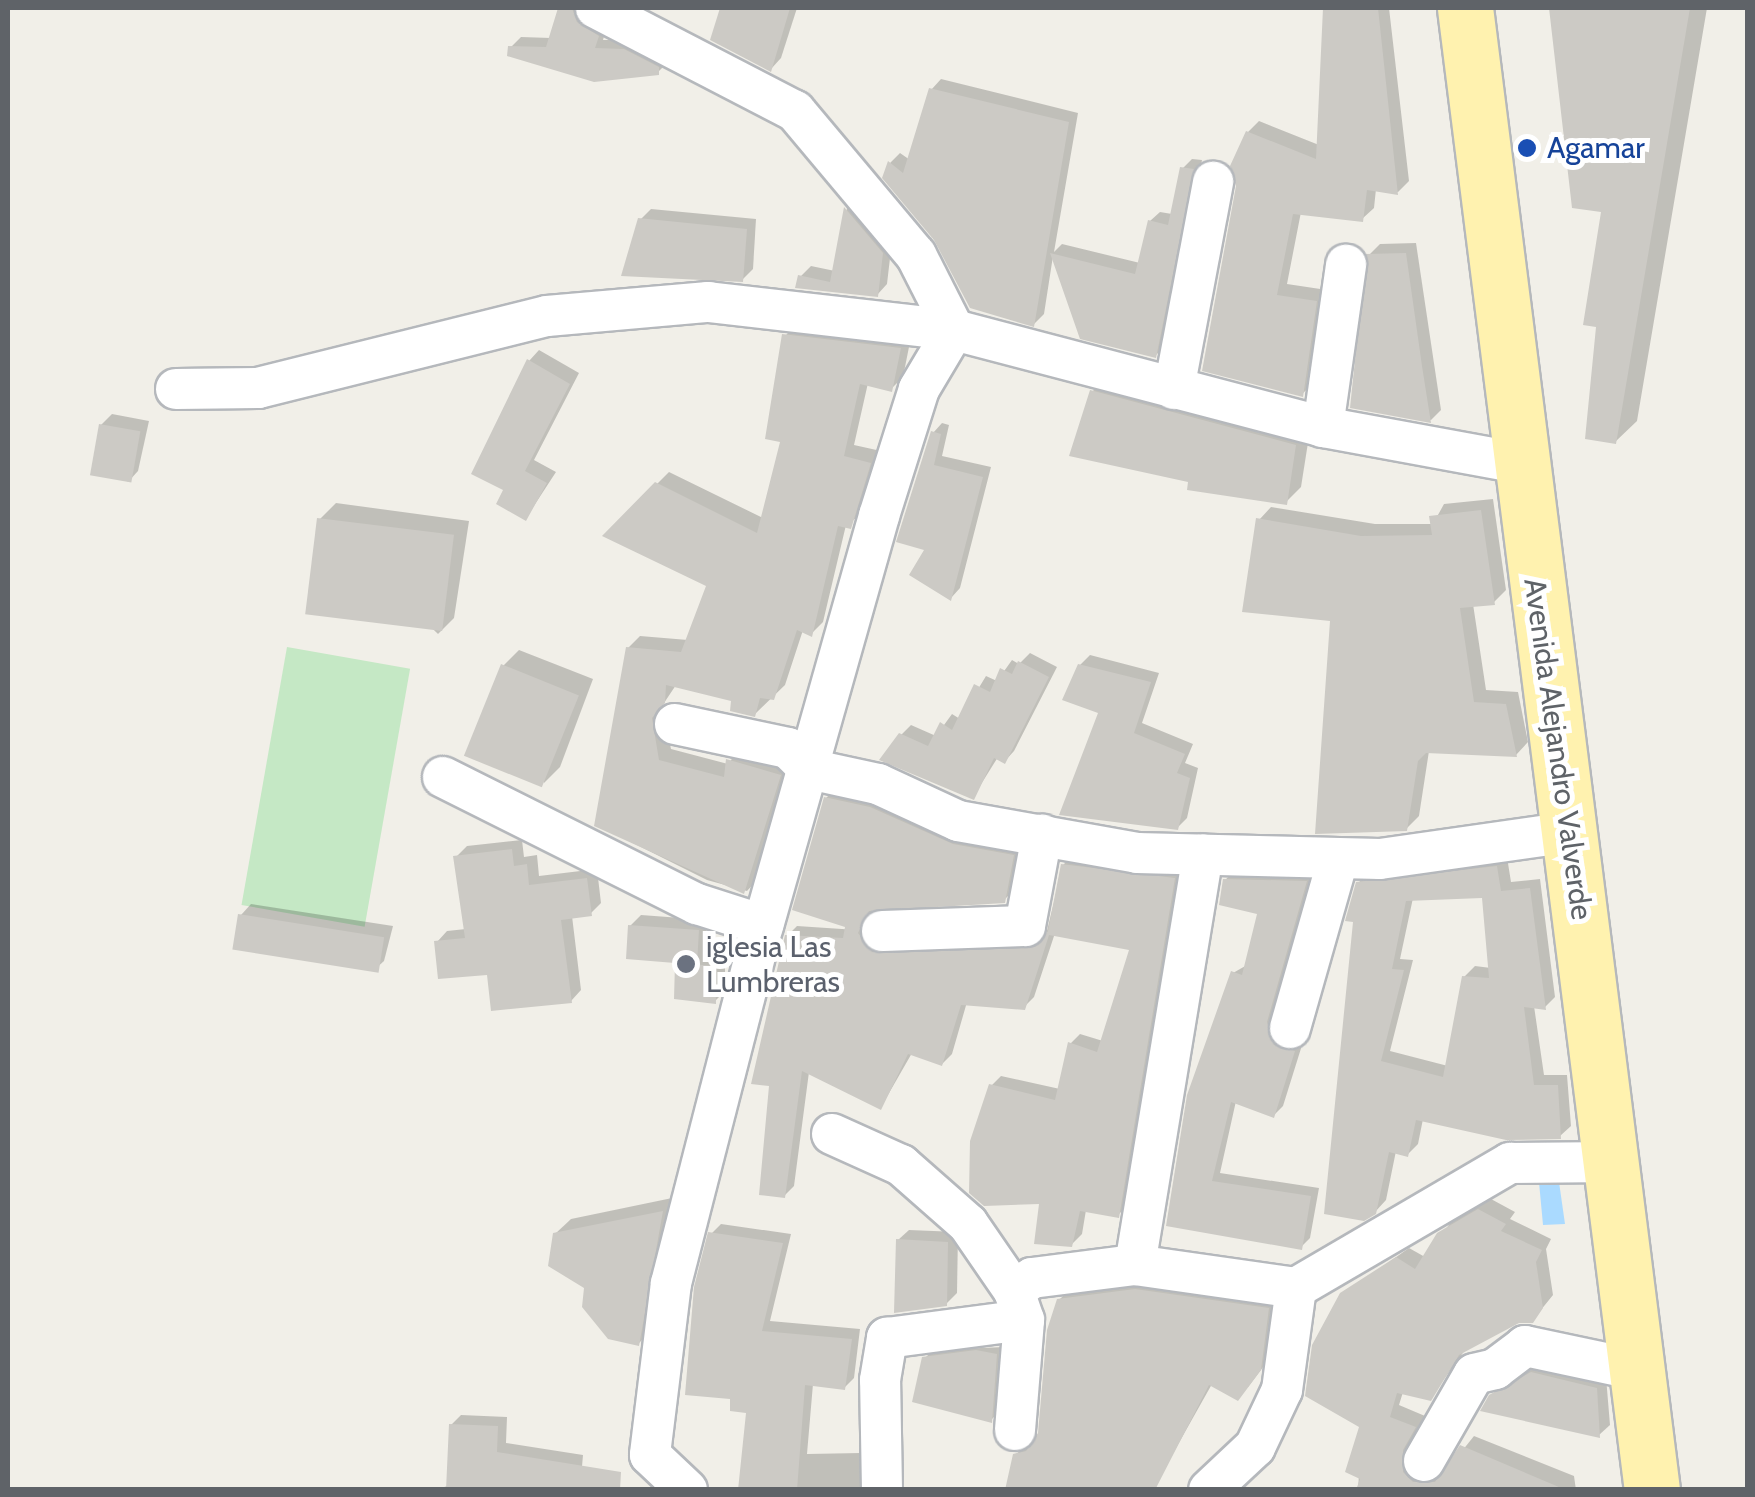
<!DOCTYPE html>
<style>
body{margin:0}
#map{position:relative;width:1755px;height:1497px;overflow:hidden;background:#f1efe8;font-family:Cabin,sans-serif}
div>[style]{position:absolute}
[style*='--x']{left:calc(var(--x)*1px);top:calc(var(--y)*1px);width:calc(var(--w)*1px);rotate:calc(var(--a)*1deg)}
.green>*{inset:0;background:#c5e8c5;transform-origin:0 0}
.water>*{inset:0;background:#aadaff}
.shadow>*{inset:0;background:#0003}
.building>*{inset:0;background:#cccac5;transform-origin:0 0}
.roads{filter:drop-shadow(2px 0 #b5b8bc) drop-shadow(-2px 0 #b5b8bc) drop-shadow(0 2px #b5b8bc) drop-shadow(0 -2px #b5b8bc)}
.street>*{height:40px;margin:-20px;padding:0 20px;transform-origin:20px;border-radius:20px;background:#fff}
.primary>*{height:55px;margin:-27.5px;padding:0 27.5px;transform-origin:27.5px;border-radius:27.5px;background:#fff2af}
.dots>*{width:28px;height:28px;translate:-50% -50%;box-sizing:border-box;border:5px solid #fff;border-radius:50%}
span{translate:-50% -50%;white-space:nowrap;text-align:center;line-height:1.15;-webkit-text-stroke:10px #fff;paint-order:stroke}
.transit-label{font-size:30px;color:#164399}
.left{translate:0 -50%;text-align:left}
.street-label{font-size:30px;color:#5f6368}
.worship-label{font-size:30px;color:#5b616d}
.frame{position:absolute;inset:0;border:10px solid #5f6368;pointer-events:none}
</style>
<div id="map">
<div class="green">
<i style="left:287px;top:647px;width:125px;height:262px;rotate:10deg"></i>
</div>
<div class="water">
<i style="clip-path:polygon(1539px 1182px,1559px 1182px,1565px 1224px,1543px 1225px)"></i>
</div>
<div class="shadow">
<i style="clip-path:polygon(560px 8px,585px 8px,607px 26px,603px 40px,635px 40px,668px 62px,658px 72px,511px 47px,521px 37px,551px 38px)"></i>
<i style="clip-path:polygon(722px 8px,797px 8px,781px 58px,771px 69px,713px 39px)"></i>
<i style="clip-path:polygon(1328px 8px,1389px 8px,1409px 181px,1398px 192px,1376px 189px,1374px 208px,1362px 219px,1301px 212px,1287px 284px,1327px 290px,1314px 383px,1302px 394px,1205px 369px,1248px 132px,1259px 121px,1319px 145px)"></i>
<i style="clip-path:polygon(1551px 8px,1707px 8px,1637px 421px,1615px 442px,1598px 325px,1604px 210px,1575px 206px)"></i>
<i style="clip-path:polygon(941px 79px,1078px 113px,1054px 252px,1062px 244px,1140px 263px,1150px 221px,1160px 212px,1172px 214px,1182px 169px,1192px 159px,1202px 160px,1165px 346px,1155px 356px,1053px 256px,1044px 314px,1034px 324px,937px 239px,890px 163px,900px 153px,910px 160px,931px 90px)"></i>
<i style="clip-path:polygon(856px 198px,892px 241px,887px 284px,877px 295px,800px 277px,811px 266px,835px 271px,847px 208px)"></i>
<i style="clip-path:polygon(651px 209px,756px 219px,753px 269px,742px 280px,640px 220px)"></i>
<i style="clip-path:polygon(1416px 243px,1441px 410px,1431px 420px,1352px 406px,1369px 255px,1380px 244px)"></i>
<i style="clip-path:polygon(797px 324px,911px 337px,903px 377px,891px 389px,868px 383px,854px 445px,881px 451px,862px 514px,846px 525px,823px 622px,811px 634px,803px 630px,785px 685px,755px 714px,734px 699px,676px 685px,662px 706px,671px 749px,728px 764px,740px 748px,791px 763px,758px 879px,747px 891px,707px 880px,597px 825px,628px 648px,640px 636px,688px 640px,709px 585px,606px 535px,669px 472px,763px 518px,783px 440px,785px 336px)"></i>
<i style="clip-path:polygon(539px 350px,579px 373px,534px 460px,556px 472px,526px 518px,506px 489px,529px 361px)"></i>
<i style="clip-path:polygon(1107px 376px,1310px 430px,1301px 487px,1286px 502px,1191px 480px,1092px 392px)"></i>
<i style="clip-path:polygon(112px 414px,149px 421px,138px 471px,128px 482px,101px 425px)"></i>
<i style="clip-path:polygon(942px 423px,949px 425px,942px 456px,991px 467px,960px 588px,951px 598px,928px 548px,933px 433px)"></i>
<i style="clip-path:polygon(1493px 499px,1506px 590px,1493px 603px,1473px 604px,1486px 690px,1518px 692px,1528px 742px,1516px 755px,1429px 751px,1419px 816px,1406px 829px,1333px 619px,1259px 520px,1271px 507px,1375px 524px,1433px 524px,1444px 504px)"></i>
<i style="clip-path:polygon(336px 503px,469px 521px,454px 618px,438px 634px,320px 519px)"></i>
<i style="clip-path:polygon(519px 650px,593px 679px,560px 767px,544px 783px,503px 666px)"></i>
<i style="clip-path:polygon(1030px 653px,1057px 667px,1014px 751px,1005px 761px,998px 757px,973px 797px,901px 735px,911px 725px,936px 736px,952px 714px,960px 719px,986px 676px,997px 681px,1012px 660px,1019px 664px)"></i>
<i style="clip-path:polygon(1090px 655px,1159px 673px,1142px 723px,1193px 744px,1185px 763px,1198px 768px,1187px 818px,1177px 828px,1101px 712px,1080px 665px)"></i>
<i style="clip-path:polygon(836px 788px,1022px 846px,1014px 890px,1004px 900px,873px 909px,867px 922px,882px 944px,1045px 939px,1063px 865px,1073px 855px,1184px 868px,1128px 1205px,1118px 1215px,1086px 1210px,1082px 1234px,1072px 1244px,1042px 1201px,991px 1086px,1001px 1076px,1060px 1089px,1070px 1044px,1080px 1034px,1103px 1041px,1132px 948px,1055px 933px,1034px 997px,1024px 1007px,967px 1002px,952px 1054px,942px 1064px,912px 1053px,881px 1107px,809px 1072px,794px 1186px,784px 1196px,787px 936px,797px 926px,857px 930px,826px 798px)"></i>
<i style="clip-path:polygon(522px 840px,524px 857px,537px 855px,539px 876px,597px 869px,601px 903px,590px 914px,572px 916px,581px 990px,571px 1001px,489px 972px,437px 942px,447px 931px,466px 929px,456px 857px,467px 846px)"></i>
<i style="clip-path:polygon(evenodd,1507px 857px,1511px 882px,1540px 879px,1555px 997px,1545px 1007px,1534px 1006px,1544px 1075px,1567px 1075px,1571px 1126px,1560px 1136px,1423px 1119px,1418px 1144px,1407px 1155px,1396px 1151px,1386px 1200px,1375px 1212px,1358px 883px,1369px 873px,1507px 857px,1484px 896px,1491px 968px,1475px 966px,1464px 977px,1448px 1066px,1390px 1051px,1413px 960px,1400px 959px,1413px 898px,1484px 896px)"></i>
<i style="clip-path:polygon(1235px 871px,1315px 873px,1303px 1042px,1283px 1106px,1274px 1115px,1236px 1101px,1220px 1173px,1319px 1188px,1310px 1238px,1301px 1247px,1168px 1224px,1233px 973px,1247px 965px,1260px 913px,1225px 880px)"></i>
<i style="clip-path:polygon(251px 904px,393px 926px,384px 961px,373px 971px,241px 915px)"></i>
<i style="clip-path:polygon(641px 915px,708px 920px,703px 954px,725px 956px,725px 991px,715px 1001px,677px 960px,630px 926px)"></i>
<i style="clip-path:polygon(677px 1197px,654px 1328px,639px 1343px,587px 1287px,555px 1234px,571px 1219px)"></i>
<i style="clip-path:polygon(1491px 1199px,1515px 1212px,1510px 1219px,1551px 1239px,1546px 1249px,1553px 1295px,1532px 1321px,1518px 1321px,1465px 1350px,1430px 1398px,1403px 1392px,1399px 1405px,1425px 1416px,1410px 1448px,1424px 1472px,1446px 1471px,1474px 1436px,1574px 1476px,1576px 1490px,1358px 1490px,1362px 1426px,1342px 1295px,1409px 1248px,1425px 1257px,1451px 1222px)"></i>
<i style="clip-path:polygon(721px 1224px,791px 1234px,770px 1321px,860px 1329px,854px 1378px,844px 1388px,813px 1384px,807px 1454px,861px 1453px,865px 1490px,741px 1490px,748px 1411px,711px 1234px)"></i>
<i style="clip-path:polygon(909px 1230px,958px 1232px,957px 1293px,946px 1304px,898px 1240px)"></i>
<i style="clip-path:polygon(1146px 1280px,1278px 1299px,1270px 1358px,1248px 1387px,1212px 1384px,1163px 1471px,1015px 1455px,1041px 1434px,1059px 1300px,1069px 1290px)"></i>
<i style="clip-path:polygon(1005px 1347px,1000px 1411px,991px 1420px,924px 1359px,933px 1350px)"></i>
<i style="clip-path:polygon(1543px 1362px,1606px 1377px,1610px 1425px,1599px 1435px,1491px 1396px)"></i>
<i style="clip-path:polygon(461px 1415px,507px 1417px,506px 1443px,583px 1455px,580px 1490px,433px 1490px,448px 1486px,451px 1425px)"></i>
</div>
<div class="building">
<i style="clip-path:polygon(558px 8px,572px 8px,577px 22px,599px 36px,595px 48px,624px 49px,659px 67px,659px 75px,594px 82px,507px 56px,508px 46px,546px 47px)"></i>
<i style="clip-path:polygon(720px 8px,790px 8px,771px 72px,710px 40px)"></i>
<i style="clip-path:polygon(1323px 8px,1378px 8px,1398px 195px,1367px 190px,1363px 222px,1293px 214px,1277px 295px,1317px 301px,1303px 397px,1202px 371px,1236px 186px,1230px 166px,1246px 131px,1316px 159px)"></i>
<i style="clip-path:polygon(1549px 8px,1690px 8px,1616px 444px,1585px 439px,1596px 327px,1583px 325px,1601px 212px,1572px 208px)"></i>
<i style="clip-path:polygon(929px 88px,1069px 122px,1034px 327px,970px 308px,934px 240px,882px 178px,888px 161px,903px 173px)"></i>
<i style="clip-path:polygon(1180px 167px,1194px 169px,1156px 358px,1080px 339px,1050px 253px,1135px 274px,1148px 220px,1168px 225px)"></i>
<i style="clip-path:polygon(844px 207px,883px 253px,878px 297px,795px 288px,798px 275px,830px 282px)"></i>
<i style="clip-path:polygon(638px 218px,747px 229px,743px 282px,621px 276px)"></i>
<i style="clip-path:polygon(1406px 253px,1422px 366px,1431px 423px,1350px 408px,1366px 254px)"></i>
<i style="clip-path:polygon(782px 334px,901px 348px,892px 392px,860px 384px,844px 456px,871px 463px,851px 529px,838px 526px,812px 637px,797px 630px,774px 700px,760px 698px,755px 717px,730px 711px,731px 701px,666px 685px,665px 703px,652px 718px,659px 760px,724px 777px,726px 759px,781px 775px,744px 894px,594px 826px,626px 647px,681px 652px,706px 586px,602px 536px,655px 482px,757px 533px,780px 442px,765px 439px)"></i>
<i style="clip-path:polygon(527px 359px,570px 384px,525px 471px,547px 483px,526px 521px,496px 504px,503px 490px,471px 474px)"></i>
<i style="clip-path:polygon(1090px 390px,1296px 445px,1287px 505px,1187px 490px,1188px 482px,1069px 456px)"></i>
<i style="left:99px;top:424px;width:42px;height:52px;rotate:10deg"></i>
<i style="clip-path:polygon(931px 431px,941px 434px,934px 465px,983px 477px,951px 601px,909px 575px,924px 550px,896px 542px)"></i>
<i style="clip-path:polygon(1481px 510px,1495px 605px,1460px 608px,1474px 702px,1506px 704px,1517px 757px,1426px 753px,1418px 761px,1407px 831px,1315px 834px,1330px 621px,1242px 612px,1256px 518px,1361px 536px,1432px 535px,1429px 516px)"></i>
<i style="left:317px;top:518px;width:138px;height:97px;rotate:7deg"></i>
<i style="clip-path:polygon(1018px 661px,1049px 677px,1005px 764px,994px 758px,974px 800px,879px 760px,899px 733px,928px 746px,940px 722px,952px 730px,974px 684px,990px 692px,1000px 668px,1012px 674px)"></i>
<i style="left:501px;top:664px;width:84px;height:99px;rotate:22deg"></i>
<i style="clip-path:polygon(1078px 664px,1151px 682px,1134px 733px,1185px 754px,1177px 773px,1190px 778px,1178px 830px,1059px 815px,1098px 713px,1062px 700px)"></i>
<i style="clip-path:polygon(824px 797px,870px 807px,953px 844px,1014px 855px,1005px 903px,869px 911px,858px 933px,872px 952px,1035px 947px,1048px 931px,1061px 864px,1175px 878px,1119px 1218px,1080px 1211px,1072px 1247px,1034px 1244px,1039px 1204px,984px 1206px,969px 1193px,970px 1141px,989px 1084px,1055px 1100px,1068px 1042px,1097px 1052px,1129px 950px,1049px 935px,1025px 1010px,961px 1005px,942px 1066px,908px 1054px,881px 1110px,802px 1071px,785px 1198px,759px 1195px,769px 1086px,751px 1084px,785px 935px,843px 938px,845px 927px,792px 910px)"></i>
<i style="clip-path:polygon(512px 849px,514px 866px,527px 864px,529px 885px,587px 878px,592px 916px,561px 920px,572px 1003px,491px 1011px,487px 975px,438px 979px,434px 941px,465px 938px,453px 856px)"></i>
<i style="clip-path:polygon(evenodd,1497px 866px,1501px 891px,1530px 888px,1546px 1010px,1524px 1007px,1534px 1085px,1558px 1085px,1561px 1139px,1506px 1140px,1416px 1120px,1408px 1157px,1389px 1152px,1376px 1214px,1364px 1221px,1324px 1214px,1353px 922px,1345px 921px,1356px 882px,1497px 866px,1482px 898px,1489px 978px,1462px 976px,1443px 1077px,1381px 1061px,1404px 970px,1392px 969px,1406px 901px,1482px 898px)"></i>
<i style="clip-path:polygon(1223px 879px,1307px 881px,1267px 1022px,1274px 1045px,1295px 1051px,1274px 1118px,1231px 1102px,1212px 1181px,1311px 1196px,1302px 1250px,1166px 1226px,1187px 1095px,1231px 971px,1242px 975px,1257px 914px,1219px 905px)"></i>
<i style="left:238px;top:914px;width:148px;height:36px;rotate:9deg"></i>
<i style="clip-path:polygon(628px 925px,699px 930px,697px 964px,690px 964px,715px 966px,716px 1004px,674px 999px,675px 963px,626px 959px)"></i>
<i style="clip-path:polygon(1478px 1209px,1506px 1224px,1501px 1231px,1542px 1250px,1536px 1262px,1543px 1308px,1533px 1323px,1519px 1323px,1459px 1355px,1431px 1401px,1397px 1393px,1390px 1417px,1416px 1427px,1403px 1450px,1403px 1472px,1413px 1482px,1435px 1482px,1460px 1445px,1566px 1490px,1356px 1490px,1360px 1479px,1345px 1472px,1359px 1427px,1305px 1396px,1312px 1345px,1340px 1293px,1396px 1257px,1415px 1269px,1437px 1233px)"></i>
<i style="clip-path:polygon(663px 1211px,639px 1346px,608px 1339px,582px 1307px,584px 1288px,548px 1266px,553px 1233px)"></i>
<i style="clip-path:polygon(708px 1232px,783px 1243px,762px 1331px,852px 1339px,845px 1390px,805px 1385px,797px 1490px,738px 1490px,746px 1413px,730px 1411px,730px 1399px,685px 1395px,694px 1287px)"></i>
<i style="clip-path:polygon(896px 1239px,948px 1242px,947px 1306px,894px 1313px)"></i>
<i style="clip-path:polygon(1135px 1289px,1269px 1308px,1261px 1370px,1238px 1401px,1209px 1385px,1155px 1490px,1005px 1490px,1013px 1454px,1026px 1451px,1038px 1433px,1047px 1330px,1057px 1299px)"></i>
<i style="clip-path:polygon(976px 1350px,997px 1354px,992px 1423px,912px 1402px,922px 1357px)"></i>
<i style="clip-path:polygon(1531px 1372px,1597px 1388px,1600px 1438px,1480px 1411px,1489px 1395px)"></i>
<i style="clip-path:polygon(449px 1424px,498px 1426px,497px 1452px,621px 1472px,620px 1490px,446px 1490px)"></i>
</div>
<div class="roads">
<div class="street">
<i style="--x:596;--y:8;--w:224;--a:27.4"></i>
<i style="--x:795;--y:111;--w:188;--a:50"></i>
<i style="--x:916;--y:255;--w:84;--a:63.1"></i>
<i style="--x:954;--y:330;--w:382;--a:14.7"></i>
<i style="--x:1323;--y:427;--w:199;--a:10.4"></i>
<i style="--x:176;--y:389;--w:82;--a:-0.7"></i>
<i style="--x:258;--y:388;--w:298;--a:-14"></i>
<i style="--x:547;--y:316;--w:162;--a:-5"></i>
<i style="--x:708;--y:302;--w:248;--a:6.5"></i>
<i style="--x:954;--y:330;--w:69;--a:120.7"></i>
<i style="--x:919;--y:389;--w:133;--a:107.5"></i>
<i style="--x:879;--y:516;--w:425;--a:105.8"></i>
<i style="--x:763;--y:925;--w:370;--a:104.4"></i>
<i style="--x:671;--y:1283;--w:173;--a:97"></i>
<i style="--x:650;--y:1455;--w:51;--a:43.4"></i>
<i style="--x:1174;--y:389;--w:211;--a:-79.3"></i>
<i style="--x:1323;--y:427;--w:164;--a:-81.9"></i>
<i style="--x:675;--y:724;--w:116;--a:12"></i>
<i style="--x:788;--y:748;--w:30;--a:45"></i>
<i style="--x:809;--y:769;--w:71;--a:12.3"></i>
<i style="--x:878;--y:784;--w:88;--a:24.8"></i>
<i style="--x:958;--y:821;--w:182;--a:10.1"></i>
<i style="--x:1137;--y:853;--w:243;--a:1.4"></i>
<i style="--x:1380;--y:859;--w:191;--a:-8.1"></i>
<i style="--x:443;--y:777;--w:284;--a:26.6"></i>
<i style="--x:697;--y:904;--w:69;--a:17.7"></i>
<i style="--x:882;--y:931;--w:143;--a:-2"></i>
<i style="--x:1025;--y:926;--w:93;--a:-79.4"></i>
<i style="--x:1290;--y:1028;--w:176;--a:-74.1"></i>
<i style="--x:832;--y:1134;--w:76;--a:24.2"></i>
<i style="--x:901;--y:1165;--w:89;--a:41.4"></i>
<i style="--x:968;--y:1224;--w:81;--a:55.5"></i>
<i style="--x:1014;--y:1291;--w:22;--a:-36"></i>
<i style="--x:1032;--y:1278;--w:104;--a:-7.2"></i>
<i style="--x:1135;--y:1265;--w:163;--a:8.1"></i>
<i style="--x:1135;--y:1265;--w:416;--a:-80.6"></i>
<i style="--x:1015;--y:1430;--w:110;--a:-85.3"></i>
<i style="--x:1424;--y:1461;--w:100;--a:-60.1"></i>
<i style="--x:1474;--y:1374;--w:22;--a:-13"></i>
<i style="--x:1495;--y:1369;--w:38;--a:-37"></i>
<i style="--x:1525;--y:1346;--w:116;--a:12"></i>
<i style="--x:882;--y:1490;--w:110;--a:-91"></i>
<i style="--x:880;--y:1380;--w:43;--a:-80.5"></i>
<i style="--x:887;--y:1338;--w:138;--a:-7.5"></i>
<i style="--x:1024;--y:1320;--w:31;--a:-109"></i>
<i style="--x:1209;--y:1490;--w:63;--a:-43.1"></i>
<i style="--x:1255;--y:1447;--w:63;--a:-64.7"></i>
<i style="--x:1282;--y:1390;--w:103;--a:-82.2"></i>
<i style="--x:1296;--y:1288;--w:248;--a:-30.3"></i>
<i style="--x:1510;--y:1163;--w:104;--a:-0.6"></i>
</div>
<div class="primary">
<i style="--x:1465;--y:8;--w:1494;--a:82.81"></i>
</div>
</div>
<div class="dots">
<i style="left:1527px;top:148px;background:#1a4fb4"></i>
<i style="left:686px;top:964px;background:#6b7280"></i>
</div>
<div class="transit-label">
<span class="left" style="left:1547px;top:148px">Agamar</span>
</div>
<div class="street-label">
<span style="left:1558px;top:749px;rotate:82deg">Avenida Alejandro Valverde</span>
</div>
<div class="worship-label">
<span class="left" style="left:706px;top:964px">iglesia Las<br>Lumbreras</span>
</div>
<div class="frame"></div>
</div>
